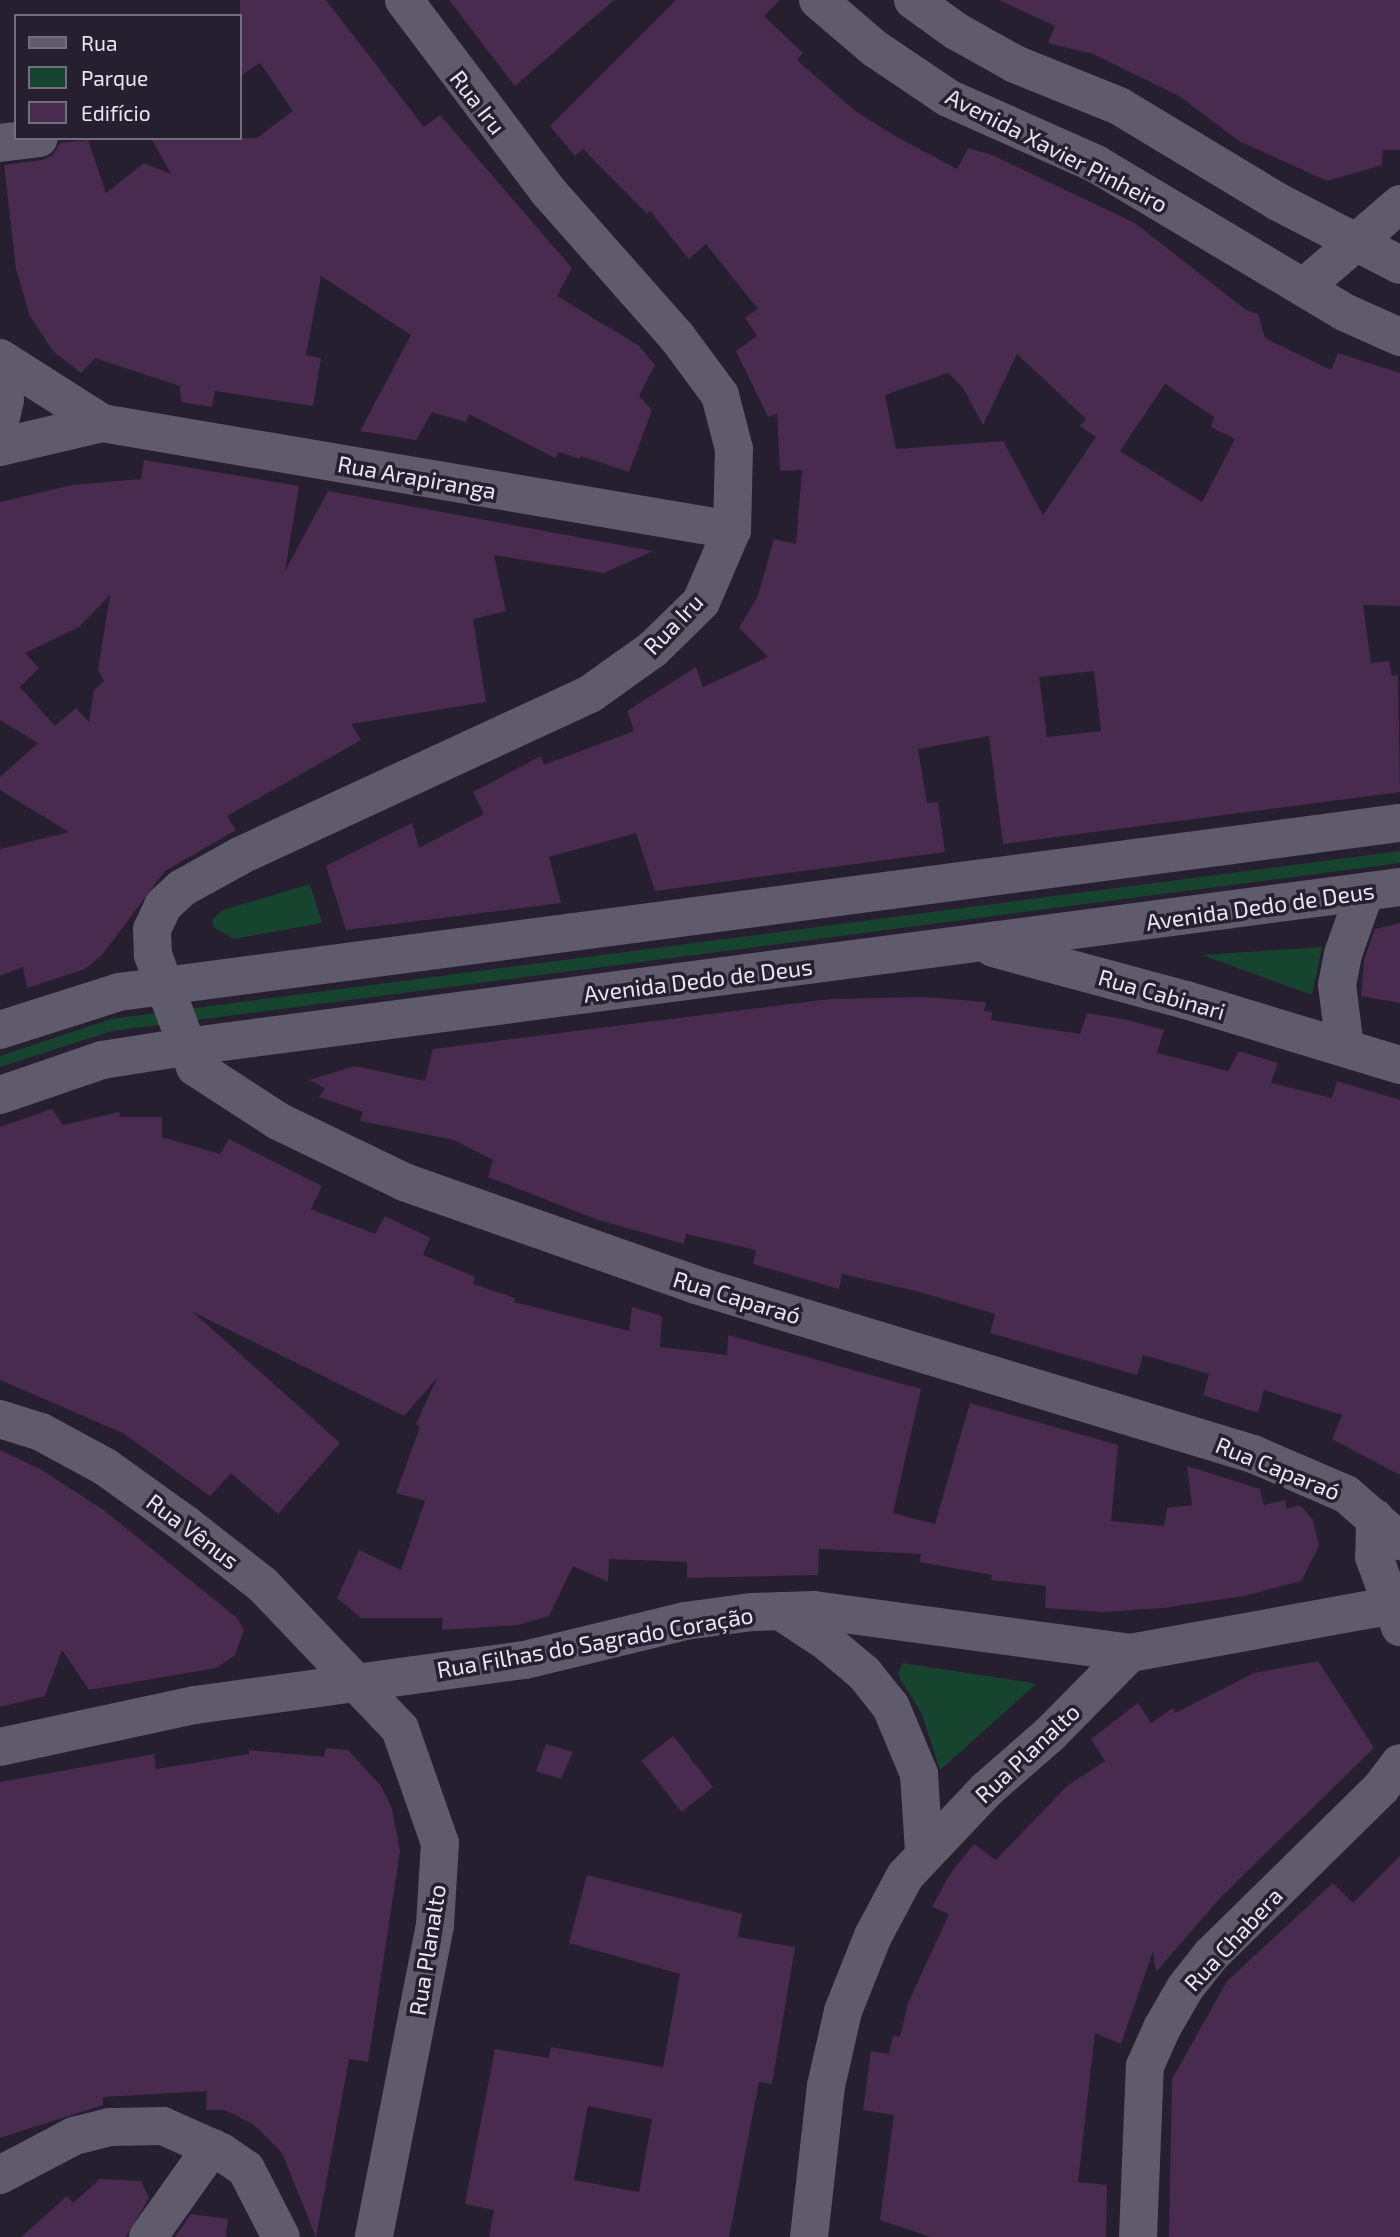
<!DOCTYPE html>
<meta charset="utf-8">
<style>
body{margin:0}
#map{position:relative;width:1400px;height:2237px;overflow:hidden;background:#251f30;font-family:"Exo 2",sans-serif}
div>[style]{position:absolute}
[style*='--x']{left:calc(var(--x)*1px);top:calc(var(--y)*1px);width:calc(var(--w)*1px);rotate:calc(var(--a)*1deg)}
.green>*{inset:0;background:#17442f}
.building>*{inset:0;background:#482b4e;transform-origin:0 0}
.minor>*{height:38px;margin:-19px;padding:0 19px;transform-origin:19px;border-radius:19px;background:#605a6d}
span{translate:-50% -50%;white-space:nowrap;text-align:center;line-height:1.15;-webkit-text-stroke:7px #251f30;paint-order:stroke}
.street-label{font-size:23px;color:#e8e5f0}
.legend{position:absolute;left:14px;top:14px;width:228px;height:126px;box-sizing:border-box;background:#251f30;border:2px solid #736e7d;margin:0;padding:9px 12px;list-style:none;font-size:21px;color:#e8e5f0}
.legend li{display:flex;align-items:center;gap:14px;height:35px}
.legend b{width:35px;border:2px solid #736e7d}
</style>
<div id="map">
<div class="green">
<i style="clip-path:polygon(1400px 851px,1400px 863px,112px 1031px,0 1067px,0 1056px,111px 1019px)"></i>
<i style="clip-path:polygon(310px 884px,322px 923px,234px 939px,213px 927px,213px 919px,223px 910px)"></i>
<i style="clip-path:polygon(1322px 947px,1312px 995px,1202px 955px)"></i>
<i style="clip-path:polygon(902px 1663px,1033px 1683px,1035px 1685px,940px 1770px,922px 1714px,898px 1675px)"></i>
</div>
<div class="building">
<i style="clip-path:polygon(240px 0,326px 0,424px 127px,440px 115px,572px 268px,557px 296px,638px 345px,655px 365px,639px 396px,652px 410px,629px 472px,581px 456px,580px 459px,559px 452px,555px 458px,469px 414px,466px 422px,432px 412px,416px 440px,360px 431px,411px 335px,321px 276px,306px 355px,321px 358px,313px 406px,215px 391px,212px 407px,181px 402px,180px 386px,95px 358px,81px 373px,53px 351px,30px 316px,16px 269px,4px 165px,42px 160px,53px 155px,60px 143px,88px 140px,106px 193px,144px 163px,171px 174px,151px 138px,257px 138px,293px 111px,260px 63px,240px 76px)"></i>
<i style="clip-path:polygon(449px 0,614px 0,515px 86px)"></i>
<i style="clip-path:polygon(evenodd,676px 0,780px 0,764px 16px,803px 53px,797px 60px,854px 110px,895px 136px,957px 169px,968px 148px,992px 155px,1135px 223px,1246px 310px,1258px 314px,1265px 338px,1331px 370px,1338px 353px,1400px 373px,1400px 606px,1363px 605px,1371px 663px,1389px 661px,1392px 676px,1398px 675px,1400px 792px,1003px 844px,989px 736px,918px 749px,927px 803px,938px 802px,945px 852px,655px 891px,636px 833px,549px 857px,561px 903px,346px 930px,326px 866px,412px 823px,419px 848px,484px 814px,473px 792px,541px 756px,544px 765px,634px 731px,627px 711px,696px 667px,703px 687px,768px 657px,739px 628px,758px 596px,774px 539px,796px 544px,802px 470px,780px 471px,777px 414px,768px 417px,736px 351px,757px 336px,745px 318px,758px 309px,706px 244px,689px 259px,650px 211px,647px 214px,583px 149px,575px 156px,550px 126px,676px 0,1017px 354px,1086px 419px,1080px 426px,1096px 437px,1043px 515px,1003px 441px,896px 449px,885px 395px,948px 373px,963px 388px,983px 425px,1017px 354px,676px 0,1165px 384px,1214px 417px,1211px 427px,1235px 439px,1202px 502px,1120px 451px,1165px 384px,676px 0,1094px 671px,1101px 731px,1047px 737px,1039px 677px,1094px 671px)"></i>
<i style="clip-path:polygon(999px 0,1400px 0,1400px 150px,1383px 150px,1382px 165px,1327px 181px,1239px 141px,1179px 96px,1093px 54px,1048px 43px,1055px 26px)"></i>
<i style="clip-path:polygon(evenodd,144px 460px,299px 486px,285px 571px,328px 491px,653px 551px,604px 573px,494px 555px,506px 611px,473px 619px,486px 702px,351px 724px,361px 740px,227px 816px,236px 830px,165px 871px,102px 955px,85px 969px,27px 988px,23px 967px,0 976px,0 849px,69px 832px,0 790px,0 777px,38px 743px,0 720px,0 502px,72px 485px,141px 479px,144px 460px,110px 595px,98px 670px,104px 681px,94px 690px,89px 722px,76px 708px,55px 726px,20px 687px,39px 668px,25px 653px,79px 627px,110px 595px)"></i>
<i style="clip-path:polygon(1400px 923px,1400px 1003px,1361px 996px,1364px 960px,1375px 929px)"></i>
<i style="clip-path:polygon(924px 997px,986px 1002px,984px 1011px,992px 1012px,991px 1020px,1080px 1034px,1087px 1013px,1128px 1020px,1164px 1030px,1157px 1053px,1228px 1071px,1239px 1051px,1278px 1063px,1271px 1083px,1332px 1098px,1337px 1081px,1400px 1100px,1400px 1475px,1332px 1439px,1342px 1415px,1264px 1390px,1258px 1413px,1203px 1395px,1209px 1374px,1143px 1355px,1137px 1375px,990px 1333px,995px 1314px,916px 1291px,842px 1274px,839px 1289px,753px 1264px,756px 1250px,686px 1234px,684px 1244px,598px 1220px,488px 1177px,493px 1160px,454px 1140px,360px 1121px,363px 1112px,319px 1097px,325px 1088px,309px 1080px,355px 1066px,425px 1081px,433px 1049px,830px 999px)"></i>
<i style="clip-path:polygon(52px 1109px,63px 1125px,119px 1112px,120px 1117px,162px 1117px,162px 1137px,220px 1154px,229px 1139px,322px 1186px,311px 1209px,375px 1234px,385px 1216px,430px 1238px,423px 1255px,475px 1277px,473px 1284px,515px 1298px,514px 1302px,629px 1331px,632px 1307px,662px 1316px,660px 1347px,727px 1355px,728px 1335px,921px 1389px,893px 1513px,935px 1524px,970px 1403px,1118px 1445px,1111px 1521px,1164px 1526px,1167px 1508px,1192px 1505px,1187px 1466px,1260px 1489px,1264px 1505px,1285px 1500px,1287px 1509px,1300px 1505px,1313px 1520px,1319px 1546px,1301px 1581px,1244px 1596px,1163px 1608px,1103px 1612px,1045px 1608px,1046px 1586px,991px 1580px,992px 1575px,919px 1562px,921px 1554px,819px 1549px,818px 1575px,687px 1578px,687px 1562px,609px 1559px,608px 1582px,573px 1566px,549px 1616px,518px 1625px,442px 1630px,443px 1618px,361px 1618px,337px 1598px,359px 1550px,401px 1570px,425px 1501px,396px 1493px,420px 1427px,416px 1424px,437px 1378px,404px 1416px,193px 1312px,340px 1443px,278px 1514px,231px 1473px,210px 1496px,123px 1433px,0 1380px,0 1127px)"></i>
<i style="clip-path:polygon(0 1450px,42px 1470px,105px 1511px,237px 1618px,244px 1630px,235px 1655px,216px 1668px,89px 1690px,62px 1650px,45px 1696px,0 1707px)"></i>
<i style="clip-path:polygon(1318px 1661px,1374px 1748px,1221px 1897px,1156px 1972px,1153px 1951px,1121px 2044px,1095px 2033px,1078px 2182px,1107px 2185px,1106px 2237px,930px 2237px,880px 2220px,894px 2115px,863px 2110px,871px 2051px,889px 2054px,893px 2036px,900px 2037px,908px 2003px,949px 1914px,932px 1907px,950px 1874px,974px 1844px,996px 1860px,1067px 1786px,1105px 1761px,1091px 1739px,1138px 1703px,1151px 1723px,1173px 1708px,1175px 1713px,1254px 1673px)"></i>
<i style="left:673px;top:1736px;width:65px;height:40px;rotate:52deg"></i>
<i style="clip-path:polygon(546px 1744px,573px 1752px,561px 1779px,536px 1771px)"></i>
<i style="clip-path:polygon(326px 1748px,348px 1750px,381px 1786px,392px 1809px,400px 1851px,368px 2062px,349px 2059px,316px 2237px,282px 2153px,253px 2124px,225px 2110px,206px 2110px,207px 2091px,103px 2097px,103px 2105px,0 2138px,0 1782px,154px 1754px,156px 1769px,249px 1754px,249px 1750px,324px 1757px)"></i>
<i style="clip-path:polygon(1400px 1856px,1400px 2237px,1169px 2237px,1172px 2079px,1227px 1981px,1333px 1883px,1353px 1903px)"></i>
<i style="clip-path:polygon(evenodd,587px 1875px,742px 1914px,738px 1937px,795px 1947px,772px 2084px,759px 2082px,729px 2237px,489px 2237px,494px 2210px,465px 2204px,495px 2049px,549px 2058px,551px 2047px,663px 2067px,680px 1974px,569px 1943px,587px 1875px,588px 2106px,652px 2119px,639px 2192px,574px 2180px,588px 2106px)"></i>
<i style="clip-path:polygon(100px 2179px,141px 2181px,149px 2198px,126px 2237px,21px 2237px,67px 2196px,73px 2203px)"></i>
<i style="clip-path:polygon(191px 2214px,228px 2219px,226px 2237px,175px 2237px)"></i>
</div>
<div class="minor">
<i style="--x:404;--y:0;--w:238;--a:53"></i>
<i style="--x:547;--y:190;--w:196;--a:48.5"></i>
<i style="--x:677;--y:337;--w:72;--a:53.4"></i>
<i style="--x:720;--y:395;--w:56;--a:75.5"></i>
<i style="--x:734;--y:449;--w:81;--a:91.4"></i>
<i style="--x:732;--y:530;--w:78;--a:113.3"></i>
<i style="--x:701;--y:602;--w:67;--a:135.6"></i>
<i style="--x:653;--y:649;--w:77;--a:144.5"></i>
<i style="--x:590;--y:694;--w:386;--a:155.2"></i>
<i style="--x:240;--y:856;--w:66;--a:151.1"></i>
<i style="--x:182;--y:888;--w:26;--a:137"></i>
<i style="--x:163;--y:906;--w:26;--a:115"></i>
<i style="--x:152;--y:930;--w:25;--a:88"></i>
<i style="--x:153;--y:955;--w:120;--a:69.4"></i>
<i style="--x:195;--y:1067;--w:99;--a:33"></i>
<i style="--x:278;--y:1121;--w:140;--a:25.8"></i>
<i style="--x:404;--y:1182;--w:310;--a:19.4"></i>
<i style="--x:696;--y:1285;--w:582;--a:16.88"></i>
<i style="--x:1253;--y:1454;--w:101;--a:23.3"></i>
<i style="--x:1346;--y:1494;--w:72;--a:41"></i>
<i style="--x:818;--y:0;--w:74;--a:40.6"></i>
<i style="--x:874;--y:48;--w:89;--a:34"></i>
<i style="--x:948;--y:98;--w:162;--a:24"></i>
<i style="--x:1096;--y:164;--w:289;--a:30.8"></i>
<i style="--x:1344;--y:312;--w:61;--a:24.1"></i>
<i style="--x:913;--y:0;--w:53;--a:35.8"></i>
<i style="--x:956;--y:31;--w:68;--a:29.2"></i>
<i style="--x:1015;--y:64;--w:112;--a:22"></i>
<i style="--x:1119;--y:106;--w:186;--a:31.1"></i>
<i style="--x:1278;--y:202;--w:137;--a:27.3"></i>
<i style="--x:0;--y:143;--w:39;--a:-7"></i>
<i style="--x:1304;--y:287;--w:127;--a:-40.8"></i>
<i style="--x:0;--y:358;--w:121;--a:32.5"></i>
<i style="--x:102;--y:423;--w:639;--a:9.64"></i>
<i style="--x:0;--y:361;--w:39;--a:83"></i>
<i style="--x:5;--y:400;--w:22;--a:103"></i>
<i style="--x:0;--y:447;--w:105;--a:-13.2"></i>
<i style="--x:993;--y:948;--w:200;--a:15.1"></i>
<i style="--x:1186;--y:1000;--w:224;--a:16.9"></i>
<i style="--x:0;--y:1030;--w:125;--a:-17.7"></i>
<i style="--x:119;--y:992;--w:1292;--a:-7.52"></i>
<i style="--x:1345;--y:1048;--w:64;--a:-97.2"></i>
<i style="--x:1337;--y:985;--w:32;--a:-79"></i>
<i style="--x:1343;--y:954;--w:66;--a:-70.5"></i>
<i style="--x:0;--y:1095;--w:108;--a:-18.9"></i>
<i style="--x:102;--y:1060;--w:84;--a:-8.9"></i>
<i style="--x:185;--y:1047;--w:1225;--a:-7.5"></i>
<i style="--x:0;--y:1419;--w:43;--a:17.6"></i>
<i style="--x:41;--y:1432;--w:72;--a:28.4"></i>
<i style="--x:104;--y:1466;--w:100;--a:35.6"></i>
<i style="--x:185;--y:1524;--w:99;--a:38"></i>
<i style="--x:263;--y:1585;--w:199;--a:46.4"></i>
<i style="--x:400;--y:1729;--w:121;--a:70.7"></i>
<i style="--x:440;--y:1843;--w:82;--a:93.5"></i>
<i style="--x:435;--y:1925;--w:318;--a:101.1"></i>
<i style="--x:1375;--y:1518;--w:39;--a:91"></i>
<i style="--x:1374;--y:1557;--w:75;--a:69.6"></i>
<i style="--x:780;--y:1611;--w:56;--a:33.4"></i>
<i style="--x:827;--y:1642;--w:48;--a:40"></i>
<i style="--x:864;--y:1673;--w:43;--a:51.5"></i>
<i style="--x:891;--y:1707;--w:73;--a:67.3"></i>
<i style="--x:919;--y:1774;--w:78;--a:86.3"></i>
<i style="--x:0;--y:1747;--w:199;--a:-12.2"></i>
<i style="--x:195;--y:1705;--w:333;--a:-7.8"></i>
<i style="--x:525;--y:1660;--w:165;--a:-13.7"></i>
<i style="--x:685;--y:1621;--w:68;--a:-7.7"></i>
<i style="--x:752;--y:1612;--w:62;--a:-1.8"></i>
<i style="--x:814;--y:1610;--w:319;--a:7.7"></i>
<i style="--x:1130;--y:1653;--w:274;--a:-10.3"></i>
<i style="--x:0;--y:2175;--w:84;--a:-27.8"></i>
<i style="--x:74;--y:2136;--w:38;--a:-14"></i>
<i style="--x:111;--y:2127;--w:52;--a:-1.1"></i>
<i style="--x:163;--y:2126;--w:64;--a:24.1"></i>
<i style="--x:221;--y:2152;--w:30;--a:34"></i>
<i style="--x:246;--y:2169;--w:76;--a:62.8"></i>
<i style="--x:148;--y:2237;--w:110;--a:-54.6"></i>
<i style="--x:809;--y:2237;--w:152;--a:-83.6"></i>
<i style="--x:826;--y:2086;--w:77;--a:-77.2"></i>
<i style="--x:843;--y:2011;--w:81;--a:-68.2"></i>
<i style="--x:873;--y:1936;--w:68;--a:-61.9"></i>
<i style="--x:905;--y:1876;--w:118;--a:-46.7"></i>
<i style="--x:986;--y:1790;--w:86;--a:-41.2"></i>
<i style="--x:1051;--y:1733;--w:112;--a:-45.4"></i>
<i style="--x:1138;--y:2237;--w:171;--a:-87.7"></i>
<i style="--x:1145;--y:2066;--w:42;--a:-65.9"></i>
<i style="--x:1162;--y:2028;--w:46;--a:-60.1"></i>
<i style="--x:1185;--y:1988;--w:42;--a:-51.8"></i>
<i style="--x:1211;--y:1955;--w:238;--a:-44.5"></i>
<i style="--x:1381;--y:1788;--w:31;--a:-53"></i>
</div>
<div class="street-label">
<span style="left:478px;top:102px;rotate:52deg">Rua Iru</span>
<span style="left:1057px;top:150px;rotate:27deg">Avenida Xavier Pinheiro</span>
<span style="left:417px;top:477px;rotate:10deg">Rua Arapiranga</span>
<span style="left:673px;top:624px;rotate:-46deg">Rua Iru</span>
<span style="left:1260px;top:906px;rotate:-8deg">Avenida Dedo de Deus</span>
<span style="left:698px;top:980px;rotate:-7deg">Avenida Dedo de Deus</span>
<span style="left:1162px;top:994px;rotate:16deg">Rua Cabinari</span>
<span style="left:737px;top:1297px;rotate:17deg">Rua Caparaó</span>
<span style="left:1278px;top:1468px;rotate:22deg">Rua Caparaó</span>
<span style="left:193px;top:1531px;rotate:37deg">Rua Vênus</span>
<span style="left:595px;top:1642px;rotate:-10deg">Rua Filhas do Sagrado Coração</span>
<span style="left:1027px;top:1753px;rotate:-43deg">Rua Planalto</span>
<span style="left:1233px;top:1939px;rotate:-47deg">Rua Chabera</span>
<span style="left:427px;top:1950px;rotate:-81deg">Rua Planalto</span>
</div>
<ul class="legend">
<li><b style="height:9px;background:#605a6d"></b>Rua</li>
<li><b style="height:19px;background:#17442f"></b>Parque</li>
<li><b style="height:19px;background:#482b4e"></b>Edifício</li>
</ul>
</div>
